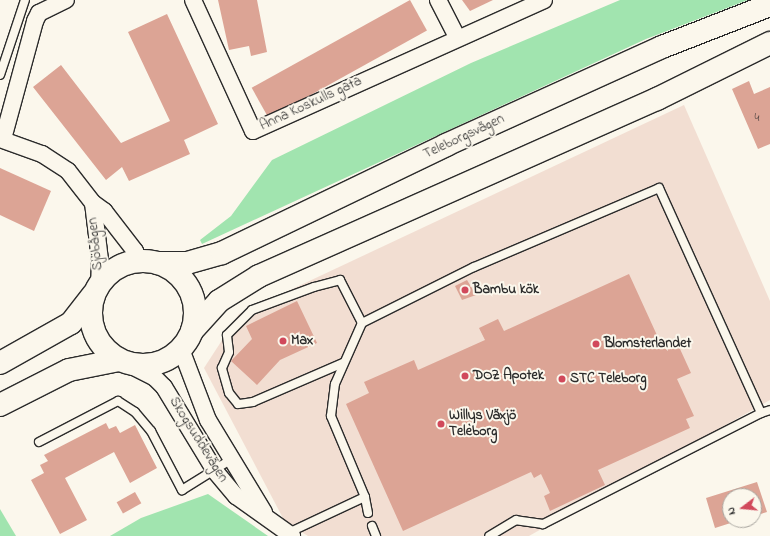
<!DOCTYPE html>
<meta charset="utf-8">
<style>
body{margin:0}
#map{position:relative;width:770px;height:536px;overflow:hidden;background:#fbf7ec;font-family:"Indie Flower",sans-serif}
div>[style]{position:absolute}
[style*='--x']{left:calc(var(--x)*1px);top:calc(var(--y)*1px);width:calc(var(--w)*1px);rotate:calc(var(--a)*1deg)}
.built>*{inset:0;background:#f2ded2}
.green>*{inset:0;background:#a1e4af}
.building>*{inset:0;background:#dca495;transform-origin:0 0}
.roads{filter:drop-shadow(1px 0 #2b2b2b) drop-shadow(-1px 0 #2b2b2b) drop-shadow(0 1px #2b2b2b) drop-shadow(0 -1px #2b2b2b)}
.lane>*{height:8px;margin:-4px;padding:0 4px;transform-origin:4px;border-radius:4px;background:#fbf7ec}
.street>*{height:16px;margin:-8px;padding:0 8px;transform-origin:8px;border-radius:8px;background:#fbf7ec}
.secondary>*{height:22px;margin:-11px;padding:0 11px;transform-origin:11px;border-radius:11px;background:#fbf7ec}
.secondary>.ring{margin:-11px;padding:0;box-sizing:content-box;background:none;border:22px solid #fbf7ec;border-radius:50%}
.dots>*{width:11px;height:11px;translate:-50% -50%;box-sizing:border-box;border:2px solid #fbf7ec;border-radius:50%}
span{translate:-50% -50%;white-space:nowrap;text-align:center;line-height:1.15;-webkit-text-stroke:4px #fbf7ec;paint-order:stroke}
.number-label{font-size:12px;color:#574946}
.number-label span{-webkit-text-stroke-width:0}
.street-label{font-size:14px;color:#2b2b2b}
.poi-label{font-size:14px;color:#2b2b2b;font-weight:700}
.left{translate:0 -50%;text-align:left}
.north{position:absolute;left:722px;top:488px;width:40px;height:40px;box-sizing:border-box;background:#fbf7ec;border:1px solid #a8a59f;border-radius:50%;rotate:254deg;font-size:11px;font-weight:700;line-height:16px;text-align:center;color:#2b2b2b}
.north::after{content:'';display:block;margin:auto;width:14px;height:18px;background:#d1495b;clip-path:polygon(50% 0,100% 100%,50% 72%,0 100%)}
</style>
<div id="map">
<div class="built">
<i style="clip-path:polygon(684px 105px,770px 301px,770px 400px,529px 536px,308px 536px,285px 522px,204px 368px,239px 314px)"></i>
</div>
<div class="green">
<i style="clip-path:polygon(620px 0,748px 0,646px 39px,202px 244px,200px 240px,231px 216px,272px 160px,471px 63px)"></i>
<i style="clip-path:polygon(208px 494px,268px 536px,110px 536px,141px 518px)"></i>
<i style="clip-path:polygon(0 509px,16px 536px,0 536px)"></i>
</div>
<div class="building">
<i style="clip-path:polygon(218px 0,257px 0,267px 52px,251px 56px,249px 46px,229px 50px)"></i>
<i style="left:410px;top:0;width:35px;height:181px;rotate:61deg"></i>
<i style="clip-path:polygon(462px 0,493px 0,470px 11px)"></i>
<i style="clip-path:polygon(167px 14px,218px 124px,184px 140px,190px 154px,129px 181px,122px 167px,106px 180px,33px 87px,61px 65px,121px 143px,170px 121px,128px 32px)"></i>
<i style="clip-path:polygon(749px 81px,754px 94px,770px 87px,770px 144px,758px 149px,732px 89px)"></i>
<i style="clip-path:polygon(0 168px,51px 191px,34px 231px,0 215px)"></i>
<i style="clip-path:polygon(629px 274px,661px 344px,675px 338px,691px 373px,677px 379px,694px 416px,686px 419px,690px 428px,598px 470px,605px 485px,550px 511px,544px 496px,550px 493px,541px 474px,534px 478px,531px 472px,403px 531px,346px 404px,369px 393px,364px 382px,414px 360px,418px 370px,485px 340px,479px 328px,498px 319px,504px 331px)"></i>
<i style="clip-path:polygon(467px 280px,476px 295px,462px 300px,455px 286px)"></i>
<i style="clip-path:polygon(297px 301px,317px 343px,280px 360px,257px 385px,231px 361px,252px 339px,246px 326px)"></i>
<i style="clip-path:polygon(106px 423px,109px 429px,116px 426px,120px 433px,135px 425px,157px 468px,130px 483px,114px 452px,65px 478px,87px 520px,60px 534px,31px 480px,44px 473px,40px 465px,48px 461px,44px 455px)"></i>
<i style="clip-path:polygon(757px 482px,767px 512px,754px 516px,754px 496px,730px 496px,730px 520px,740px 520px,715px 528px,706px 498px)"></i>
<i style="left:135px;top:492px;width:13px;height:21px;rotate:61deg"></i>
</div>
<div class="roads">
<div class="lane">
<i style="--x:0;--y:75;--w:79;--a:-71.6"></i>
<i style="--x:343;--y:363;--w:98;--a:156.6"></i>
<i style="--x:253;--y:402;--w:15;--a:172"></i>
<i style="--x:238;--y:404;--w:14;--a:-129"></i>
<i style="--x:229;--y:393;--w:26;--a:-106"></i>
<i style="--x:222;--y:368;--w:17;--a:-66"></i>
<i style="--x:229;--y:352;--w:17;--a:-97"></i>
<i style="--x:227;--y:335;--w:35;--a:-45"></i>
<i style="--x:252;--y:310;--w:66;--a:-20.4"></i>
<i style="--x:314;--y:287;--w:27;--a:-15"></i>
<i style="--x:340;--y:280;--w:48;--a:62.9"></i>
<i style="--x:761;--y:413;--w:9;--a:-18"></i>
<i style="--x:39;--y:442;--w:89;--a:-27.4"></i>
<i style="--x:118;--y:401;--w:20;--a:33"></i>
<i style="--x:135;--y:412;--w:25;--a:50"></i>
<i style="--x:151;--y:431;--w:67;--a:62.3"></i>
<i style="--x:182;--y:490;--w:57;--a:-32"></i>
<i style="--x:368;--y:513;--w:16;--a:-101"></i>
<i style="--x:365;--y:497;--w:88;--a:-112.8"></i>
<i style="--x:331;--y:416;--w:32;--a:-83"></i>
<i style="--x:335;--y:384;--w:67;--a:-66.1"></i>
<i style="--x:362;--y:323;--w:125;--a:-26.6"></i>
<i style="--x:474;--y:267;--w:201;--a:-23.1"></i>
<i style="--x:659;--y:188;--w:247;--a:65.6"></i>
<i style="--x:761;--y:413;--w:245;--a:153"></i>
<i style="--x:543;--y:524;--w:27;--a:-172"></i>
<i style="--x:516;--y:520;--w:31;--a:149"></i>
<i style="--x:372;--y:526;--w:11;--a:68"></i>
<i style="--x:288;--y:533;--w:85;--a:-25.1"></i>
</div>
<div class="street">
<i style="--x:193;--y:0;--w:144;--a:65.4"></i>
<i style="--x:253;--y:131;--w:319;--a:-24.2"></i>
<i style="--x:438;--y:0;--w:42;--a:62.8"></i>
<i style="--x:0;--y:139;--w:45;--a:19.7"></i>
<i style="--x:42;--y:154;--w:31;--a:33"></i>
<i style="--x:68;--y:171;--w:41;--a:52"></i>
<i style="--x:93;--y:203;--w:14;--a:36"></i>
<i style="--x:104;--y:211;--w:51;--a:52.2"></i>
<i style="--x:135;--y:251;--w:10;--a:73"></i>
<i style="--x:3;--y:139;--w:122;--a:-74.8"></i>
<i style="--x:35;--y:21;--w:9;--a:-63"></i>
<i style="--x:39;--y:13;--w:30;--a:-26"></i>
<i style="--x:93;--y:203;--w:57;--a:83"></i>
<i style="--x:100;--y:260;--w:24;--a:92"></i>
<i style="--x:181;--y:349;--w:76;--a:69.2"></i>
<i style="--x:208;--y:420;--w:108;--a:58.7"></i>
<i style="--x:126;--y:363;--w:31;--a:27"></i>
<i style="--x:154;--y:377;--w:14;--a:45"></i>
<i style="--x:164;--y:387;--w:98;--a:58.7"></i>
<i style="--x:215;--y:471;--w:33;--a:50"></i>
<i style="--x:236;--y:496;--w:69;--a:35.5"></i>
</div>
<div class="secondary">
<i class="ring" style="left:91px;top:261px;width:82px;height:82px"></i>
<i style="--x:158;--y:263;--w:29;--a:0"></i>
<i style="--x:187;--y:263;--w:36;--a:-16"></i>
<i style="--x:222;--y:253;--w:249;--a:-25.7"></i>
<i style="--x:446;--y:145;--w:237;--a:-24.4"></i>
<i style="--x:662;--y:47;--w:116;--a:-21.3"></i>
<i style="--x:192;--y:331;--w:40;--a:-48"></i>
<i style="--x:219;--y:301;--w:47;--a:-32"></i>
<i style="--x:259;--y:276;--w:436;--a:-24"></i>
<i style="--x:657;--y:99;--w:126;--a:-26.4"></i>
<i style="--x:0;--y:363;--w:81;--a:-29.4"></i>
<i style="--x:71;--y:323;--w:36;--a:-52"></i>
<i style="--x:0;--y:405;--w:77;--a:-26.9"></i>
<i style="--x:69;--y:370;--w:51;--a:-11.3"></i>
</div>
</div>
<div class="dots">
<i style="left:465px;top:290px;background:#d1495b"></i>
<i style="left:283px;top:341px;background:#d1495b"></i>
<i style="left:596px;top:344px;background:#d1495b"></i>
<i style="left:465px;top:376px;background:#d1495b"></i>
<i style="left:562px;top:379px;background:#d1495b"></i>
<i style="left:441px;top:424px;background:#d1495b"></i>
</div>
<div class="number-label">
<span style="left:757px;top:119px">4</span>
</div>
<div class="street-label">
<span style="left:311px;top:104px;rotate:-25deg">Anna Koskulls gata</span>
<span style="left:464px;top:137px;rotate:-25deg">Teleborgsvägen</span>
<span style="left:96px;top:244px;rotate:-96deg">Sjöbågen</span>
<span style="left:198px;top:440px;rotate:58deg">Skogsuddevägen</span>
</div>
<div class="poi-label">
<span class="left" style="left:473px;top:290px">Bambu kök</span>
<span class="left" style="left:291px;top:341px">Max</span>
<span class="left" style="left:604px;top:344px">Blomsterlandet</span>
<span class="left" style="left:473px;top:376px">DOZ Apotek</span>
<span class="left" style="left:570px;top:379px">STC Teleborg</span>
<span class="left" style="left:449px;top:424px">Willys Växjö<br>Teleborg</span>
</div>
<div class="north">N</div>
</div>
